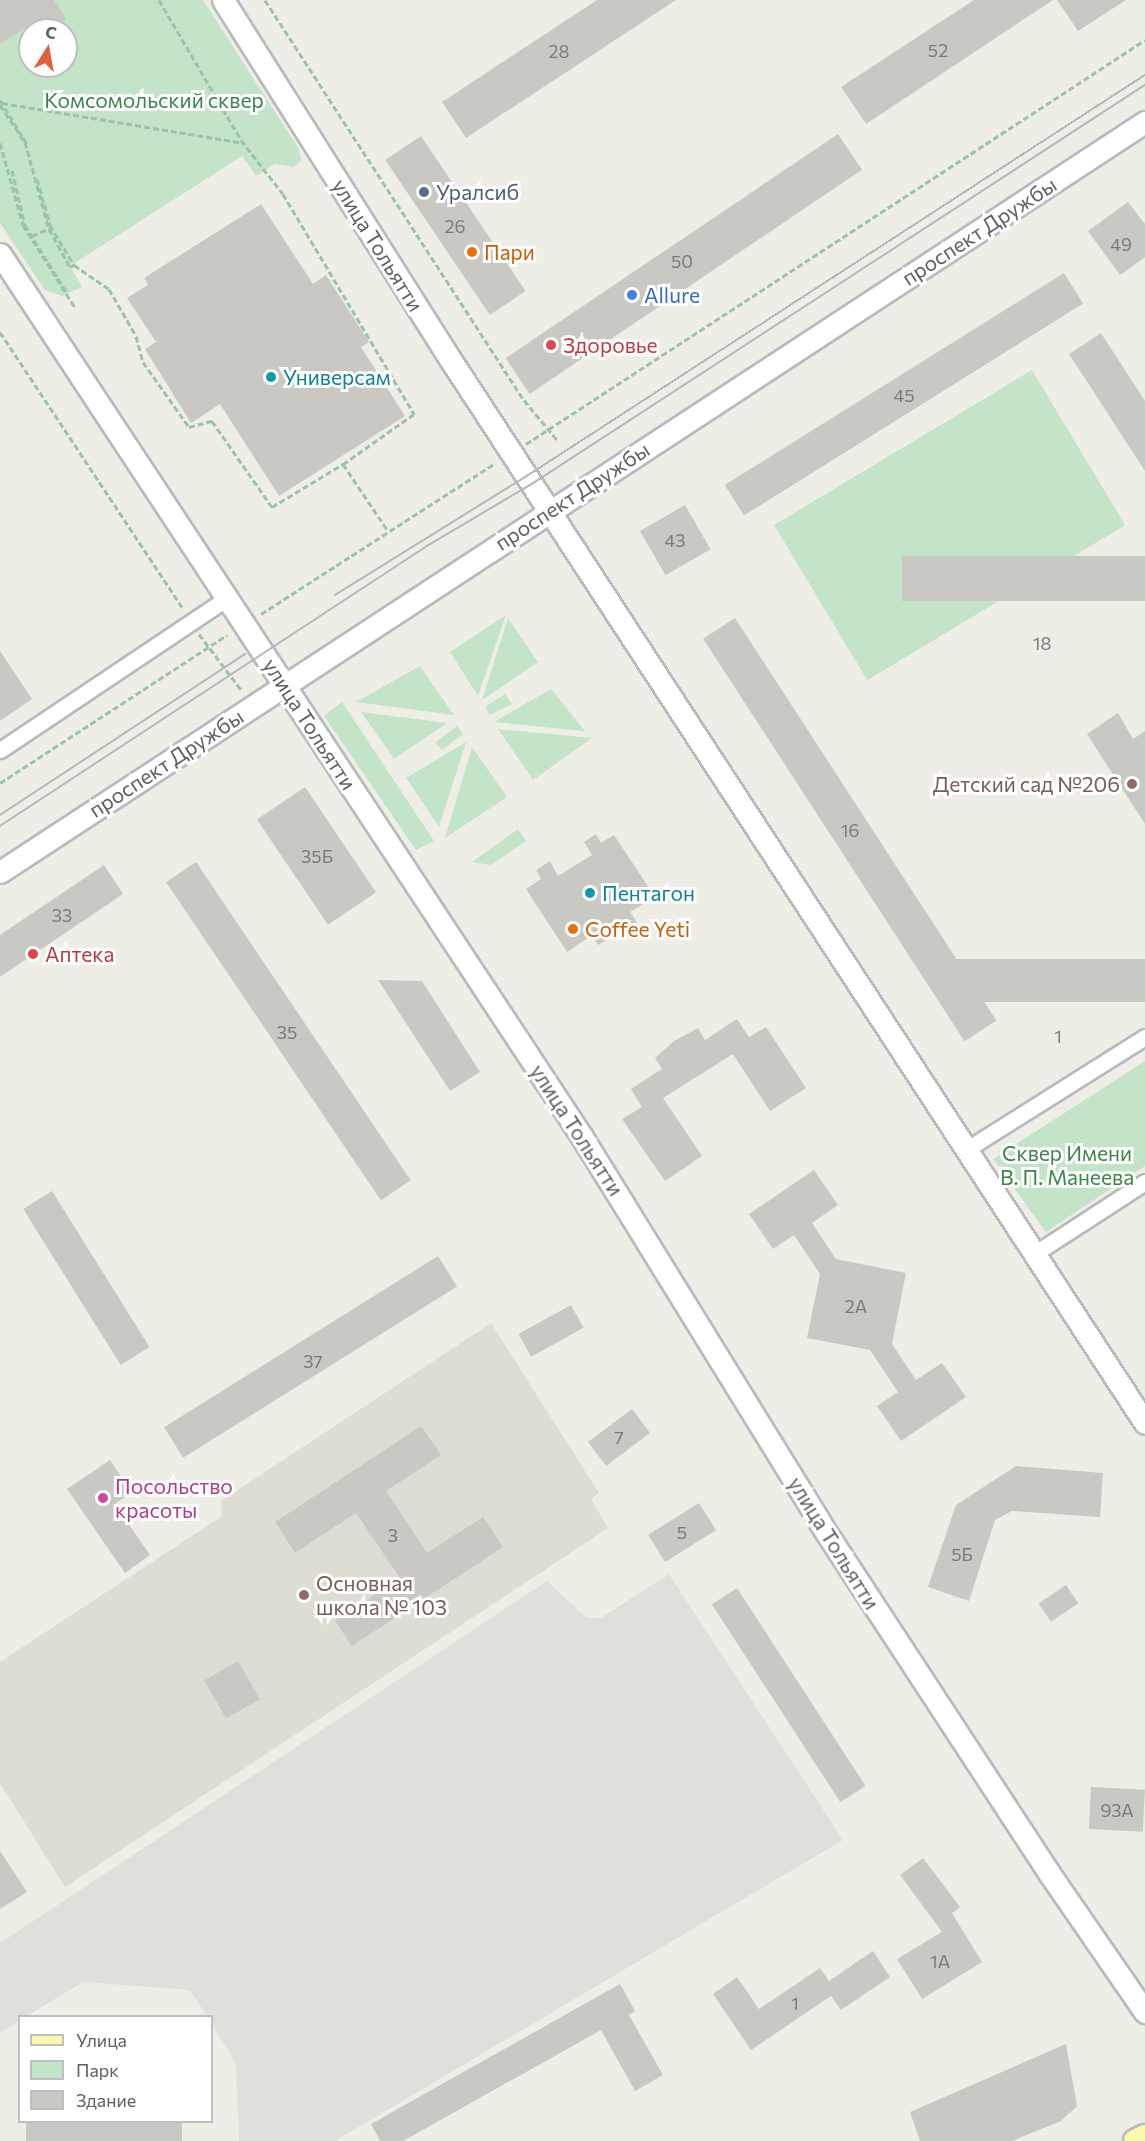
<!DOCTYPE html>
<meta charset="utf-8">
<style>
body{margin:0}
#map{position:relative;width:1145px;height:2141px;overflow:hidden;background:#efeee6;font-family:Commissioner,sans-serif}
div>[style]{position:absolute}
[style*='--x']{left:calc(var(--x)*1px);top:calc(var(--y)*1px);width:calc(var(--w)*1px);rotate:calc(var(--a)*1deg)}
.industrial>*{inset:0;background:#e0e0da}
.education>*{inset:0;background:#deddd4}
.green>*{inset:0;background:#c4e4c9;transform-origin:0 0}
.building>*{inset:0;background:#cac8c2;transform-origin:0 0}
.path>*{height:3px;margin-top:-1.5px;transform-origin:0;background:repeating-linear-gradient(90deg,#9cc2ad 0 6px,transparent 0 9px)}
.roads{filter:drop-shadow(2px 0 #b8babe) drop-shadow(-2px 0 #b8babe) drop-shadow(0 2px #b8babe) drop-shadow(0 -2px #b8babe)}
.street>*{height:15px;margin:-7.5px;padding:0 7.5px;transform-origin:7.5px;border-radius:7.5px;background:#fff}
.secondary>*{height:21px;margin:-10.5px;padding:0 10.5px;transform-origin:10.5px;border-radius:10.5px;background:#fff}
.primary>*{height:22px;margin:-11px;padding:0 11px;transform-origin:11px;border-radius:11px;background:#faf9b0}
.tram>*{height:1.5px;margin:-0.75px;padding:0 0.75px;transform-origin:0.75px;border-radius:0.75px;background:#b6b7b7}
.dots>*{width:16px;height:16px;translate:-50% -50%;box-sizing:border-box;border:3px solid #fff;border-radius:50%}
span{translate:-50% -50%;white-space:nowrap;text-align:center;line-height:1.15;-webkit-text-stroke:6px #fff;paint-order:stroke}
.number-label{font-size:18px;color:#787a7c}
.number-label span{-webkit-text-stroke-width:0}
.park-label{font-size:21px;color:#3c854b}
.service-label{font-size:21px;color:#4e5e75}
.left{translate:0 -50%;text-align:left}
.street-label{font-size:21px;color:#5d6065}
.food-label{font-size:21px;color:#c56008}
.shop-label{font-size:21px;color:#366cbe}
.health-label{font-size:21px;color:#be3a42}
.culture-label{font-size:21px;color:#0d838f}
.education-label{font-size:21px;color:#785e54}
.right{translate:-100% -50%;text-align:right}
.hotel-label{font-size:21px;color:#b23c85}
.legend{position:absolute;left:18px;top:2015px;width:195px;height:108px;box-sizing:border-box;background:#fff;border:2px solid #bebfc1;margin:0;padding:8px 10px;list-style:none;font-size:18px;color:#5d6065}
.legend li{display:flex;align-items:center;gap:12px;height:30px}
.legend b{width:30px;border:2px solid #bebfc1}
.north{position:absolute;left:18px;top:18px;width:60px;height:60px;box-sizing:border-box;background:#fff;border:2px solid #bebfc1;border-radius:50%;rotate:11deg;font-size:16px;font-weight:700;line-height:24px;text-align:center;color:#5d6065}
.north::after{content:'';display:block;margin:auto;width:21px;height:27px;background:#de623c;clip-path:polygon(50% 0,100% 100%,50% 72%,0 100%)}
</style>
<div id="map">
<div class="industrial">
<i style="clip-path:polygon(669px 1574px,843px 1840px,335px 2141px,239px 2141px,236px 2064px,212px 2024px,212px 2016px,207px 2016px,190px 1990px,83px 1982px,27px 2016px,20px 2016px,19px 2021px,0 2033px,0 1943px,547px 1581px,587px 1618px,601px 1618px)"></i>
</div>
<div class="education">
<i style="clip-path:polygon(491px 1323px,599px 1493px,591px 1499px,608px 1528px,65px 1887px,0 1783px,0 1662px,222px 1516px,221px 1501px)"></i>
</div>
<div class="green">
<i style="clip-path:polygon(evenodd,0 0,203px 0,299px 149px,301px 160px,294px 167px,275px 164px,256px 176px,242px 156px,70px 266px,82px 287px,62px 296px,45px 290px,0 223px,0 0,30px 30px,66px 30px,66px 66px,30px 66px,30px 30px)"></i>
<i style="left:1032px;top:370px;width:181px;height:301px;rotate:59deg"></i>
<i style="clip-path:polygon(506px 615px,478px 696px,450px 652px)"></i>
<i style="clip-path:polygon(508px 618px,538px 662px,482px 700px)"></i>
<i style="clip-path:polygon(420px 666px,454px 715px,356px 702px)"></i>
<i style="clip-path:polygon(551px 689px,585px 731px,494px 722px)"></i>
<i style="clip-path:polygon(505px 694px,512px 704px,490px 715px,485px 707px)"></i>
<i style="clip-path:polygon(342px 702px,434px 841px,416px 850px,324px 716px)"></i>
<i style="clip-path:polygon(361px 712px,447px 723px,394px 759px)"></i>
<i style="left:457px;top:726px;width:10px;height:27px;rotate:53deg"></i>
<i style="clip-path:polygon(498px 729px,592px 738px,533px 780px)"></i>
<i style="clip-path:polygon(466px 742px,439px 827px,406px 778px)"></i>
<i style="clip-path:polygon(472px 747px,507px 797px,445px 838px)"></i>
<i style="clip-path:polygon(518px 829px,526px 841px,491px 865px,472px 862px)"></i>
<i style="clip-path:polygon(1145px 1061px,1145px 1166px,1046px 1232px,993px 1159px)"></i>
</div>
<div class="building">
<i style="clip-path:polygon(0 0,54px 0,67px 19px,50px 30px,33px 30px,30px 25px,0 44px)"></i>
<i style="clip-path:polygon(597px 0,676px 0,466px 138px,442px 102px)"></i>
<i style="clip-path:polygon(974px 0,1053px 0,866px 124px,841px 87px)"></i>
<i style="clip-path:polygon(1057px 0,1126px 0,1078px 31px)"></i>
<i style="left:838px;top:134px;width:43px;height:401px;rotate:56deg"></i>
<i style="left:421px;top:136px;width:187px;height:43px;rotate:56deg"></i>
<i style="clip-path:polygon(1128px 202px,1145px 224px,1145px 257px,1120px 275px,1088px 231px)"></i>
<i style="clip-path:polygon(261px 204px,313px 284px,326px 275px,369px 342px,361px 347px,405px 416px,279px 496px,220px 404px,191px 423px,145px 349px,156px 342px,127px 298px,148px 285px,144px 278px)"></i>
<i style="left:1064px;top:273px;width:36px;height:400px;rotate:58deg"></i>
<i style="clip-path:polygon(1101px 333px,1145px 401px,1145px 471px,1069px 354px)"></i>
<i style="left:685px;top:505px;width:51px;height:52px;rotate:60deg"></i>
<i style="left:1145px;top:556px;width:45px;height:243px;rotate:90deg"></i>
<i style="left:735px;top:618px;width:480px;height:38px;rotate:57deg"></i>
<i style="clip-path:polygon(0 651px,32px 699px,0 721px)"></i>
<i style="clip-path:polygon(1118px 713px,1133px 739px,1145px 731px,1145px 824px,1087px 734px)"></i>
<i style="left:305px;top:787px;width:127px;height:58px;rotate:56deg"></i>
<i style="clip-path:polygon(596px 834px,601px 843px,614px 835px,655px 897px,630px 912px,637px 922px,598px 945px,592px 935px,567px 952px,526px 889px,541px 879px,536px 870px,550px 861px,558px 876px,592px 855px,584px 842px)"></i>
<i style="left:196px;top:862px;width:384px;height:36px;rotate:56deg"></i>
<i style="clip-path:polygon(104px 865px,123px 894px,0 977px,0 935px)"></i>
<i style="left:1145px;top:959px;width:43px;height:206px;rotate:90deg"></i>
<i style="clip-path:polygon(378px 980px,422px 981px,480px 1072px,450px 1091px)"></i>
<i style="clip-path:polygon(737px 1019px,749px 1037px,766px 1027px,806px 1088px,770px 1111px,733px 1054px,663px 1098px,702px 1156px,665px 1181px,622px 1119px,642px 1107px,631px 1089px,662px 1069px,655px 1058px,674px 1041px,698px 1028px,705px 1040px)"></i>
<i style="clip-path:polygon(814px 1170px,838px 1205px,812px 1223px,836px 1259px,906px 1273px,892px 1344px,916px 1380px,942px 1363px,966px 1397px,901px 1441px,877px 1406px,898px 1392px,870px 1350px,807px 1338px,820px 1274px,794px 1235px,773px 1249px,749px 1214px)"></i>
<i style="left:52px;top:1191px;width:184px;height:34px;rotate:58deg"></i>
<i style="left:438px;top:1256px;width:36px;height:323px;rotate:58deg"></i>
<i style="left:571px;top:1305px;width:26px;height:60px;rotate:61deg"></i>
<i style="left:632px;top:1409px;width:30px;height:55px;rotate:53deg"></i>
<i style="clip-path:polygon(421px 1426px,441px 1455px,386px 1491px,427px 1553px,483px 1517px,503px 1547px,352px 1646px,335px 1621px,400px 1578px,356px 1513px,295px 1553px,275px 1522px)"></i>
<i style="clip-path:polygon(110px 1460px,132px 1492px,115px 1504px,150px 1555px,125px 1573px,67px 1489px)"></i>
<i style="clip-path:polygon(1016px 1466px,1103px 1473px,1100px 1517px,1012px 1511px,995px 1520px,969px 1601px,928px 1587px,956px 1505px)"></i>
<i style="left:699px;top:1503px;width:32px;height:60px;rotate:58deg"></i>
<i style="left:1066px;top:1585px;width:22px;height:33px;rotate:56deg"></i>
<i style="left:737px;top:1588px;width:236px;height:30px;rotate:57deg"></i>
<i style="left:238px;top:1661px;width:44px;height:39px;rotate:60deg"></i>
<i style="left:1091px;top:1787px;width:54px;height:42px;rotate:3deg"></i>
<i style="clip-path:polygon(0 1851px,27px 1892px,0 1909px)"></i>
<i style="clip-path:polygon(923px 1858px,960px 1907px,952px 1913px,982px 1962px,922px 1999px,897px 1959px,942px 1932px,900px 1875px)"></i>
<i style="clip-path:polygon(873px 1951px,890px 1977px,841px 2010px,831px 1996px,751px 2050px,713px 1994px,737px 1977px,759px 2009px,820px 1968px,829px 1981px)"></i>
<i style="clip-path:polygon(620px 1984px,635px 2011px,629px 2015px,663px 2075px,635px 2091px,601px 2030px,403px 2141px,380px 2141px,371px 2124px)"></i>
<i style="clip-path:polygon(1066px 2044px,1077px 2106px,1061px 2121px,1012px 2141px,920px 2141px,910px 2112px)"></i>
<i style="left:26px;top:2121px;width:156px;height:20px"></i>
</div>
<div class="path">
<i style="--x:159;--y:0;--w:162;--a:59.6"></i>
<i style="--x:241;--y:140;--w:68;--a:52.1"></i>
<i style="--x:283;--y:194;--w:256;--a:59.2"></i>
<i style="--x:414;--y:414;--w:87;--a:144.8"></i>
<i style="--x:265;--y:0;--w:477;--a:57.1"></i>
<i style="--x:524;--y:400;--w:53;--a:50.3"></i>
<i style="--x:0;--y:100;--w:52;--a:58.5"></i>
<i style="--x:2;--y:103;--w:244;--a:9.4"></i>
<i style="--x:0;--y:105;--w:45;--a:56"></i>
<i style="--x:25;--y:142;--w:90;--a:74.6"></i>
<i style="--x:49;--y:229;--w:43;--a:61.1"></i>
<i style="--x:70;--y:267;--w:4;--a:-27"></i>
<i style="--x:74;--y:265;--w:42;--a:34.4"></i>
<i style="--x:109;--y:289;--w:54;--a:60.1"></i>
<i style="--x:136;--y:336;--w:27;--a:75"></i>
<i style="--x:143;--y:362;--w:80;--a:54.7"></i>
<i style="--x:189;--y:427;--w:24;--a:-15"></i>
<i style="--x:212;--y:421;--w:105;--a:55.1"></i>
<i style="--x:272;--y:507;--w:83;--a:-31.2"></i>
<i style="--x:343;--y:464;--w:81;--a:56.1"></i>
<i style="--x:0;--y:143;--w:85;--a:74.3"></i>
<i style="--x:23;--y:225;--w:99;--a:57.8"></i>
<i style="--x:12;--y:170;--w:57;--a:76.7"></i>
<i style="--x:25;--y:225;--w:80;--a:58.3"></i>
<i style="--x:37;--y:179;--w:48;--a:74.2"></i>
<i style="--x:50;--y:225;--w:47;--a:59"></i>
<i style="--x:32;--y:236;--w:20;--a:-24"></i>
<i style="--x:0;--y:332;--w:332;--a:56.5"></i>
<i style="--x:526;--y:444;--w:739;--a:-33.13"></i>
<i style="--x:261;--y:614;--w:278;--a:-32.8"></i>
<i style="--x:199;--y:634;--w:71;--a:53"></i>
<i style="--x:0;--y:783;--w:271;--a:-33.1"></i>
</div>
<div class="roads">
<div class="street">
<i style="--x:0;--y:750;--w:273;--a:-33.8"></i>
<i style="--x:967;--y:1149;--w:210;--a:-32.2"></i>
<i style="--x:1034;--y:1254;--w:132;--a:-33"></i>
</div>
<div class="secondary">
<i style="--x:223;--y:0;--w:428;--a:57.7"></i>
<i style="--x:452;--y:362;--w:1267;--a:56.85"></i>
<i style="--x:0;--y:254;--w:1058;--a:56.61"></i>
<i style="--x:582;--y:1137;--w:453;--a:58.3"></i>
<i style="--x:820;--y:1523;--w:418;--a:56.8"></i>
<i style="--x:1049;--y:1873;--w:169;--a:55.4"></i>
<i style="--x:0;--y:872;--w:1369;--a:-33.23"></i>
</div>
<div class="primary">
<i style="--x:1135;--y:2141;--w:11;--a:-27"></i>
</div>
</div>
<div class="tram">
<i style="--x:335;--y:595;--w:226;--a:-31.8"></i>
<i style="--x:527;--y:476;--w:737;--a:-32.98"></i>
<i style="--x:0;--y:815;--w:293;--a:-33.3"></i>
<i style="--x:0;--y:826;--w:511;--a:-33.25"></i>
<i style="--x:427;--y:546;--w:122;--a:-30.6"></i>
<i style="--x:532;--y:484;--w:731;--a:-33.06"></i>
</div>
<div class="dots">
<i style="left:424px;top:192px;background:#5c6f8a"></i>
<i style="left:472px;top:252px;background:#e8710a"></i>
<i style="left:632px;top:295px;background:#3f7fe0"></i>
<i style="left:551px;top:345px;background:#e0444e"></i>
<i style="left:271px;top:377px;background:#0f9aa8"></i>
<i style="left:1132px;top:784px;background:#8d6e63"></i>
<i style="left:590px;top:893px;background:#0f9aa8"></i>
<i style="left:573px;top:929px;background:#e8710a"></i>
<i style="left:33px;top:954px;background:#e0444e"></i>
<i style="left:103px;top:1498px;background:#d1479c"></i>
<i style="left:304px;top:1595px;background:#8d6e63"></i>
</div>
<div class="number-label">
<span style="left:938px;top:50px">52</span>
<span style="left:559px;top:51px">28</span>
<span style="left:455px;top:226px">26</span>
<span style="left:1121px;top:244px">49</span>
<span style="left:682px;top:261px">50</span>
<span style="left:904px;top:395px">45</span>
<span style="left:675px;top:540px">43</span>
<span style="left:1042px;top:643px">18</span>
<span style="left:850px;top:830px">16</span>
<span style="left:317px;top:856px">35Б</span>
<span style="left:62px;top:915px">33</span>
<span style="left:287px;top:1032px">35</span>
<span style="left:1058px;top:1036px">1</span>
<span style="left:856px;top:1306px">2А</span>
<span style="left:313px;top:1361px">37</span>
<span style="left:619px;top:1437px">7</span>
<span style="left:682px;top:1532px">5</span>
<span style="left:393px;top:1535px">3</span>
<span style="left:962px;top:1554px">5Б</span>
<span style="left:1117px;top:1810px">93А</span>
<span style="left:940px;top:1961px">1А</span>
<span style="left:795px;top:2003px">1</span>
</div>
<div class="park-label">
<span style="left:154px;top:100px">Комсомольский сквер</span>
<span style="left:1067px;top:1165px">Сквер Имени<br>В. П. Манеева</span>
</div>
<div class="service-label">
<span class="left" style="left:436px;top:192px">Уралсиб</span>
</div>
<div class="street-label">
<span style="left:979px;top:231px;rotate:-33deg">проспект Дружбы</span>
<span style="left:378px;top:245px;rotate:58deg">улица Тольятти</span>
<span style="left:572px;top:496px;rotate:-33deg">проспект Дружбы</span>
<span style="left:310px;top:724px;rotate:57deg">улица Тольятти</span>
<span style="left:166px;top:763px;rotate:-33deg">проспект Дружбы</span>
<span style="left:577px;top:1130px;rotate:57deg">улица Тольятти</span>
<span style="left:834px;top:1543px;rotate:58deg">улица Тольятти</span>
</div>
<div class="food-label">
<span class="left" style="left:484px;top:252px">Пари</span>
<span class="left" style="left:585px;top:929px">Coffee Yeti</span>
</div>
<div class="shop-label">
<span class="left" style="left:644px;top:295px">Allure</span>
</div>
<div class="health-label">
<span class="left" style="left:563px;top:345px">Здоровье</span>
<span class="left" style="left:45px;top:954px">Аптека</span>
</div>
<div class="culture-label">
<span class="left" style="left:283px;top:377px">Универсам</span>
<span class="left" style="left:602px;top:893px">Пентагон</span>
</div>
<div class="education-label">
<span class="right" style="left:1120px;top:784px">Детский сад №206</span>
<span class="left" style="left:316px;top:1595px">Основная<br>школа № 103</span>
</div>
<div class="hotel-label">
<span class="left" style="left:115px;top:1498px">Посольство<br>красоты</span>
</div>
<ul class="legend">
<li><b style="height:8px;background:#faf9b0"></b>Улица</li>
<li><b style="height:16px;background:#c4e4c9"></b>Парк</li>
<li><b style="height:16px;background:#cac8c2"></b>Здание</li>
</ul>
<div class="north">С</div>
</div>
